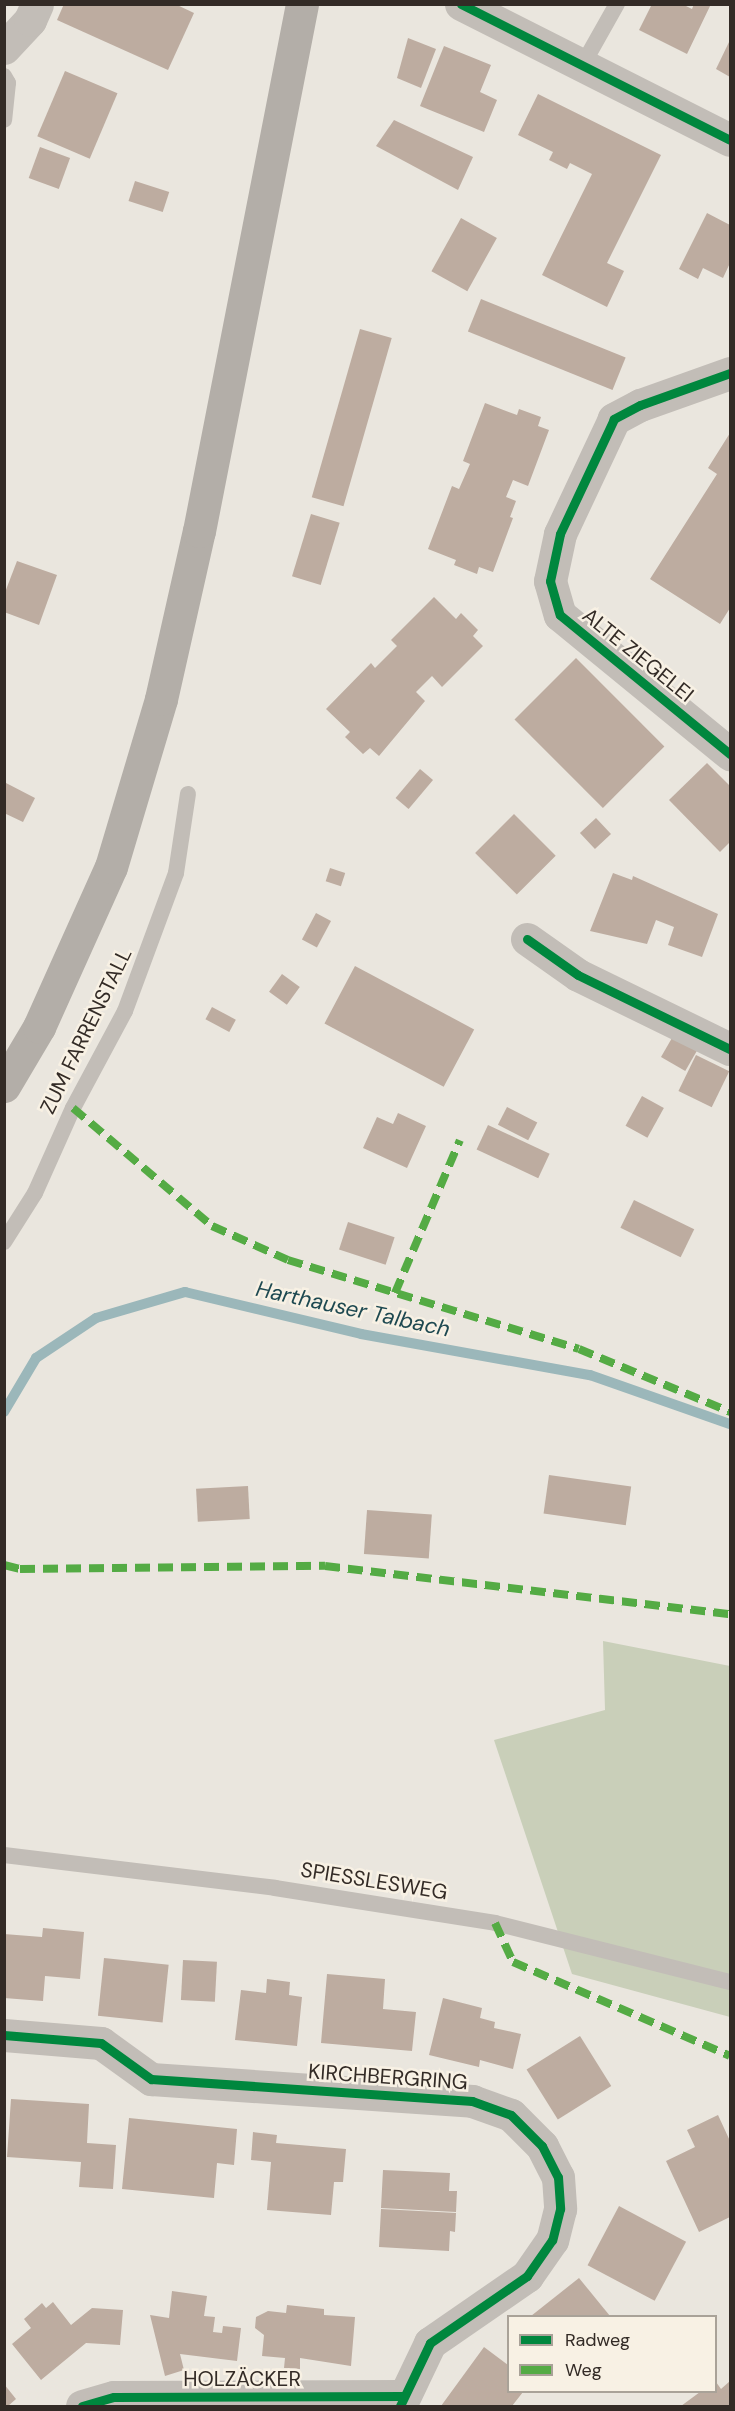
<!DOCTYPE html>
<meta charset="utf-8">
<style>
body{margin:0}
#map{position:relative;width:735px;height:2411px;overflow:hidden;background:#eae6de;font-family:"DM Sans",sans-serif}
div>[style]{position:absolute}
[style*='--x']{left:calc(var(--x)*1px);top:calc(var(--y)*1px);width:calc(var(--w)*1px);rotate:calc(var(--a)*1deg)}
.green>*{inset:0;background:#c9cfb9}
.stream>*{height:10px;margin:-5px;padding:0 5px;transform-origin:5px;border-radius:5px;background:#9bb7ba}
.building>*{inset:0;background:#bdaca0;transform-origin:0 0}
.lane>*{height:16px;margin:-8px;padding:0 8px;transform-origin:8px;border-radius:8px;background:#c2bdb7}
.street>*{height:33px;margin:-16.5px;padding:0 16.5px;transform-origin:16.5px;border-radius:16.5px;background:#c2bdb7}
.secondary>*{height:33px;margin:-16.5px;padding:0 16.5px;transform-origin:16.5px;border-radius:16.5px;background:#b3aea8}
.quiet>*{height:8px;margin-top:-4px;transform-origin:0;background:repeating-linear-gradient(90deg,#54ab44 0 15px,transparent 0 23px)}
.cycleway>*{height:9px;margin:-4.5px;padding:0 4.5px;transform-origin:4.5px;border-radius:4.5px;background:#00873e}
span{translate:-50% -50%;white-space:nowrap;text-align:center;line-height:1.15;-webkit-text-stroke:5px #f8f1e4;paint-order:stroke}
.street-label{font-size:21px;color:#332b26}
.water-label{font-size:22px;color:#1e4951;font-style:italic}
.frame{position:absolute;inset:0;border:6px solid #332b26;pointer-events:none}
.legend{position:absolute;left:507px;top:2315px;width:210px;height:78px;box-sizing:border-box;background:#f8f1e4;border:2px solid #a9a298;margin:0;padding:8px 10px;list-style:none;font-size:18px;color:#332b26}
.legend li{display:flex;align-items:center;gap:12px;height:30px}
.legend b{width:30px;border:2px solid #a9a298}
</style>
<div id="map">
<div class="green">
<i style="clip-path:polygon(603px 1641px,730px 1666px,730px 2017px,572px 1974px,494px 1740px,605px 1710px)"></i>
</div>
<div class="stream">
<i style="--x:4;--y:1412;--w:63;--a:-59.3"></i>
<i style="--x:36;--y:1358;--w:72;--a:-33.7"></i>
<i style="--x:96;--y:1318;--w:93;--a:-16.3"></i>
<i style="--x:185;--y:1292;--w:181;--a:13.4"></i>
<i style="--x:361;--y:1334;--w:233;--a:10.2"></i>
<i style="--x:590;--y:1375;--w:148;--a:19.3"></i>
</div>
<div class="building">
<i style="clip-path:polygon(64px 4px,175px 4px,194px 13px,168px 70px,57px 20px)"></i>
<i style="clip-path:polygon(652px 4px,682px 4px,692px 9px,694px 4px,711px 4px,687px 54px,639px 30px)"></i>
<i style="clip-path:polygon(408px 38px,436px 49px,421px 88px,397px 78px)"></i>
<i style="clip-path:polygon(730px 40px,730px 77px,716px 69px)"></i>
<i style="clip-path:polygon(444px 46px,491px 65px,480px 92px,497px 100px,484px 132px,420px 106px)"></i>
<i style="left:65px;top:71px;width:57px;height:71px;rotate:23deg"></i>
<i style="clip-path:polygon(538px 94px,661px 155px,607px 263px,624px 271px,607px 307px,542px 275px,592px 174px,570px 163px,567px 169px,549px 160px,553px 152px,518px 135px)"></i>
<i style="clip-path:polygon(394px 120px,473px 157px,458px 190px,376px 146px)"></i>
<i style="left:40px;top:147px;width:32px;height:33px;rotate:20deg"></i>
<i style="left:135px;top:181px;width:36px;height:21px;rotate:18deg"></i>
<i style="clip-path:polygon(707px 213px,730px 225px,730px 263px,723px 278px,703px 268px,698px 279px,679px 269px)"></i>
<i style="left:461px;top:218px;width:41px;height:61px;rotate:29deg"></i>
<i style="left:481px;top:299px;width:156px;height:35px;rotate:22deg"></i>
<i style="left:360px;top:329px;width:33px;height:175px;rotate:16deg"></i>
<i style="clip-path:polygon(485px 403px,517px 415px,519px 409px,541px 417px,538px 426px,549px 430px,528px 486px,513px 480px,506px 497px,516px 501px,510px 517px,513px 518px,493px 572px,479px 567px,477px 574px,454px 565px,456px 560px,428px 549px,452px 486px,459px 489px,470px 464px,463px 461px)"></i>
<i style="clip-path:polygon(730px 433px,730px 608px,720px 624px,650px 579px,717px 474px,708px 468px)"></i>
<i style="left:311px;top:514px;width:30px;height:65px;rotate:17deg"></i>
<i style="clip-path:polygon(17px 561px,57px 575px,39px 625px,4px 612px,4px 595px)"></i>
<i style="clip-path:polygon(434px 597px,456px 619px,461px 613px,478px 630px,473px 636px,483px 646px,442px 687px,432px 676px,416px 692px,425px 701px,379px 756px,370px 748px,363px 754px,345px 737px,350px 732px,326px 709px,371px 663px,375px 668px,397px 646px,391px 640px)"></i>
<i style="left:576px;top:658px;width:125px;height:87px;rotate:45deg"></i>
<i style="clip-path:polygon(707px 763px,730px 786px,730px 842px,720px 852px,669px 800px)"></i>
<i style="left:420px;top:769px;width:17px;height:38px;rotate:40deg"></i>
<i style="clip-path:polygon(6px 783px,35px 798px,23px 822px,4px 813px)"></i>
<i style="left:514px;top:814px;width:59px;height:55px;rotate:45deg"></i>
<i style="left:596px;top:818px;width:22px;height:22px;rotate:47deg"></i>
<i style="left:330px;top:868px;width:16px;height:14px;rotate:18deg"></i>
<i style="clip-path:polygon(613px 873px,632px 880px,633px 876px,718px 914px,702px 957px,668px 945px,674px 927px,656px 920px,647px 944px,590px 931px)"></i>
<i style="left:316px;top:913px;width:17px;height:30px;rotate:28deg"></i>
<i style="left:355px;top:966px;width:135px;height:65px;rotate:28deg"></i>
<i style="left:282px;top:974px;width:22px;height:22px;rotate:36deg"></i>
<i style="left:212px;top:1007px;width:27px;height:14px;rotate:28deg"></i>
<i style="left:676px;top:1031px;width:28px;height:30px;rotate:30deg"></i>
<i style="left:696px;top:1055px;width:37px;height:40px;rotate:26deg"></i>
<i style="left:642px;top:1096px;width:25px;height:34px;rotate:29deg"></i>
<i style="left:507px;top:1107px;width:34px;height:20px;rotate:27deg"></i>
<i style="clip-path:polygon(398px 1113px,426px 1126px,407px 1168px,363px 1148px,377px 1117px,393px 1124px)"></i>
<i style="left:488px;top:1125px;width:68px;height:27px;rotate:25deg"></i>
<i style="left:634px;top:1200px;width:67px;height:31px;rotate:26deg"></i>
<i style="left:348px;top:1222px;width:49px;height:29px;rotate:18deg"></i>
<i style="left:549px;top:1475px;width:83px;height:39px;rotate:8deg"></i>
<i style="left:248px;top:1486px;width:33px;height:52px;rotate:87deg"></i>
<i style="left:367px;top:1510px;width:65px;height:44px;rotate:4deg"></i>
<i style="clip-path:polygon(43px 1928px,84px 1932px,80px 1979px,45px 1976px,43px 2001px,4px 1998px,4px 1934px,42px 1937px)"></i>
<i style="left:104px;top:1958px;width:65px;height:58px;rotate:6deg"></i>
<i style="left:183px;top:1960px;width:34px;height:40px;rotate:3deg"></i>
<i style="clip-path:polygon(327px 1974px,385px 1979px,383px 2009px,416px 2012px,412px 2051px,321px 2043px)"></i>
<i style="clip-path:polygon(267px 1979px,290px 1982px,289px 1995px,302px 1997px,297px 2046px,235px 2040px,241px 1990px,266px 1993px)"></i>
<i style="clip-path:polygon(443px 1998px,482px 2008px,480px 2018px,495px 2022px,494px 2028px,521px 2034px,513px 2069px,480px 2060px,479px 2067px,429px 2055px)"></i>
<i style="left:580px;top:2036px;width:59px;height:63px;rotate:58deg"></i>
<i style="clip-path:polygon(11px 2099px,89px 2104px,87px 2143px,116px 2145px,113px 2189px,79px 2187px,81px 2162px,7px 2157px)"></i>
<i style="clip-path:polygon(718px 2115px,730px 2141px,730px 2217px,699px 2232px,666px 2161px,695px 2147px,687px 2130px)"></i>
<i style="clip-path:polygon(129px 2118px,237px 2129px,234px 2165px,217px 2163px,214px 2198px,122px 2189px)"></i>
<i style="clip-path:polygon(253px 2132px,277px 2135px,276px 2143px,346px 2149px,343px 2182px,334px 2182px,331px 2215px,267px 2210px,271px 2162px,251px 2160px)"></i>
<i style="clip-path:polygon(383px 2170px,450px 2173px,449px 2191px,457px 2191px,456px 2212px,381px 2208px)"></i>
<i style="left:619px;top:2206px;width:76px;height:67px;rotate:28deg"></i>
<i style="clip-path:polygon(381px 2209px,456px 2213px,455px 2232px,450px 2231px,449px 2251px,379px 2247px)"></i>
<i style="clip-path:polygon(579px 2278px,610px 2316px,531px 2316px)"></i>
<i style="clip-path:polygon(172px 2291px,207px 2296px,204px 2316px,215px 2317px,213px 2332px,222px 2333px,223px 2326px,241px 2328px,237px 2361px,180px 2354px,184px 2370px,165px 2376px,150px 2315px,169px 2318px)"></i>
<i style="clip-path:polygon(53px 2302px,71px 2325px,92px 2308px,123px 2310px,120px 2345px,86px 2343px,41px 2380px,12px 2344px,31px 2328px,24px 2319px,42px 2303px,46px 2308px)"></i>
<i style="clip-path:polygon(287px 2305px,324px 2309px,324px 2315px,355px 2317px,351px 2366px,300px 2358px,300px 2369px,284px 2368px,285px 2358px,262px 2356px,264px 2335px,255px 2328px,256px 2317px,268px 2311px,286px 2313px)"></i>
<i style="clip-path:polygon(484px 2347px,508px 2365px,508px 2392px,523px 2392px,512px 2406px,441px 2406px)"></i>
<i style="clip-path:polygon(730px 2381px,730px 2406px,681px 2406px,700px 2392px,716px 2392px,716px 2382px,721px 2389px)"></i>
<i style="clip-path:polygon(4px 2384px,16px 2399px,8px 2406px,4px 2406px)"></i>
</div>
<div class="lane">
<i style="--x:582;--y:66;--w:71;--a:-60.6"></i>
<i style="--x:4;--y:76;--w:8;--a:60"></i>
<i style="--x:8;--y:83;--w:37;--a:96"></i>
<i style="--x:4;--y:1242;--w:58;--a:-57.7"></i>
<i style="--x:35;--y:1193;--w:93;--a:-65.9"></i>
<i style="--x:73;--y:1108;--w:110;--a:-61.8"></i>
<i style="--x:125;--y:1011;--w:147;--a:-69.7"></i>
<i style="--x:176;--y:873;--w:80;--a:-81.4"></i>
<i style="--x:4;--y:1855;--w:273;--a:6.9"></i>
<i style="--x:275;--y:1888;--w:223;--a:9"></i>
<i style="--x:495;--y:1923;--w:242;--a:14.1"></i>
</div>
<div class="street">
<i style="--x:461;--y:4;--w:301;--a:26.8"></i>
<i style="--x:4;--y:48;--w:38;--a:-47"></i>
<i style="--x:30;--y:20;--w:17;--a:-66"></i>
<i style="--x:730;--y:373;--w:96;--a:160.4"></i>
<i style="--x:640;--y:405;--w:30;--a:152"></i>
<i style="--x:614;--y:419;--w:127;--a:115.2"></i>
<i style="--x:560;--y:534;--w:48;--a:102"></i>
<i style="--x:550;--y:581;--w:35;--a:74"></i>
<i style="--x:560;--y:615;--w:220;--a:39.3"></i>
<i style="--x:527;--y:939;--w:62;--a:35.2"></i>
<i style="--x:578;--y:975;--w:169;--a:26"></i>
<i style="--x:4;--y:2035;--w:97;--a:4.7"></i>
<i style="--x:101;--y:2043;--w:62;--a:35.8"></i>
<i style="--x:151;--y:2079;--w:322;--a:3.9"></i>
<i style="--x:472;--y:2101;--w:41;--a:19.7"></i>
<i style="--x:511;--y:2115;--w:44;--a:45"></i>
<i style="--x:542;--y:2146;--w:35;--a:63"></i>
<i style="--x:558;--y:2177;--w:32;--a:86"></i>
<i style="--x:560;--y:2209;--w:32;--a:104"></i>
<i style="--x:552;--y:2240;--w:44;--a:124.8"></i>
<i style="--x:527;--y:2276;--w:118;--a:145.4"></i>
<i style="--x:430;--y:2343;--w:70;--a:115.5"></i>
<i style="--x:82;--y:2406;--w:33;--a:-16"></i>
<i style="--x:114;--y:2397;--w:289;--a:-0.2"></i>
</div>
<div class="secondary">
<i style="--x:4;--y:1086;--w:69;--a:-59.3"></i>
<i style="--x:39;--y:1027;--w:175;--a:-65.8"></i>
<i style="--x:111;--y:867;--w:175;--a:-73.4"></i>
<i style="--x:161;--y:699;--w:172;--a:-77.3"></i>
<i style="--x:199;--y:531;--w:537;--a:-78.94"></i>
</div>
<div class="quiet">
<i style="--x:73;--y:1108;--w:182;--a:40.3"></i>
<i style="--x:212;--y:1226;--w:83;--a:24.1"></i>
<i style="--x:288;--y:1260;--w:304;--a:17"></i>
<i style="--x:579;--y:1349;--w:164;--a:22.6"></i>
<i style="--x:395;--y:1293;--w:166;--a:-67"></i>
<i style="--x:4;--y:1565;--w:16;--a:14"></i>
<i style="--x:20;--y:1569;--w:305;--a:-0.6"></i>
<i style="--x:325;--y:1566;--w:408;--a:6.8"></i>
<i style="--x:495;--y:1923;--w:43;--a:65.2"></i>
<i style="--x:513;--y:1962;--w:236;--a:23.4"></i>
</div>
<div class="cycleway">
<i style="--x:461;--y:4;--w:301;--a:26.8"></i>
<i style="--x:730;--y:373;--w:96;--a:160.4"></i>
<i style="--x:640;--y:405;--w:30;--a:152"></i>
<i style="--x:614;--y:419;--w:127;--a:115.2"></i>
<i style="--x:560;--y:534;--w:48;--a:102"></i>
<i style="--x:550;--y:581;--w:35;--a:74"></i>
<i style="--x:560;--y:615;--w:220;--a:39.3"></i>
<i style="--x:527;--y:939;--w:62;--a:35.2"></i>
<i style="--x:578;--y:975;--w:169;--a:26"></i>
<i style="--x:4;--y:2035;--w:97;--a:4.7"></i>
<i style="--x:101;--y:2043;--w:62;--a:35.8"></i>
<i style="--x:151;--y:2079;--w:322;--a:3.9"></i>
<i style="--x:472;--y:2101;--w:41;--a:19.7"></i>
<i style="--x:511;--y:2115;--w:44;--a:45"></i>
<i style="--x:542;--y:2146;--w:35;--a:63"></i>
<i style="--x:558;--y:2177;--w:32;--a:86"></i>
<i style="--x:560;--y:2209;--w:32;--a:104"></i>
<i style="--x:552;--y:2240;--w:44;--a:124.8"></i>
<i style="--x:527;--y:2276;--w:118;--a:145.4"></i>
<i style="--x:430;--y:2343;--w:70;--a:115.5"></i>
<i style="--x:82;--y:2406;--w:33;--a:-16"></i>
<i style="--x:114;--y:2397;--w:289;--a:-0.2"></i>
</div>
<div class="street-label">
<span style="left:638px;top:655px;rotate:39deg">ALTE ZIEGELEI</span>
<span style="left:86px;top:1031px;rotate:-64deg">ZUM FARRENSTALL</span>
<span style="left:374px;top:1881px;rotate:9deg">SPIESSLESWEG</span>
<span style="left:388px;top:2077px;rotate:4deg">KIRCHBERGRING</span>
<span style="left:242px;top:2379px">HOLZÄCKER</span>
</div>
<div class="water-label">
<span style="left:353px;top:1309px;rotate:12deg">Harthauser Talbach</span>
</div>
<div class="frame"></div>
<ul class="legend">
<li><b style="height:8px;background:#00873e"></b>Radweg</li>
<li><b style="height:8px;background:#54ab44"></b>Weg</li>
</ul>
</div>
